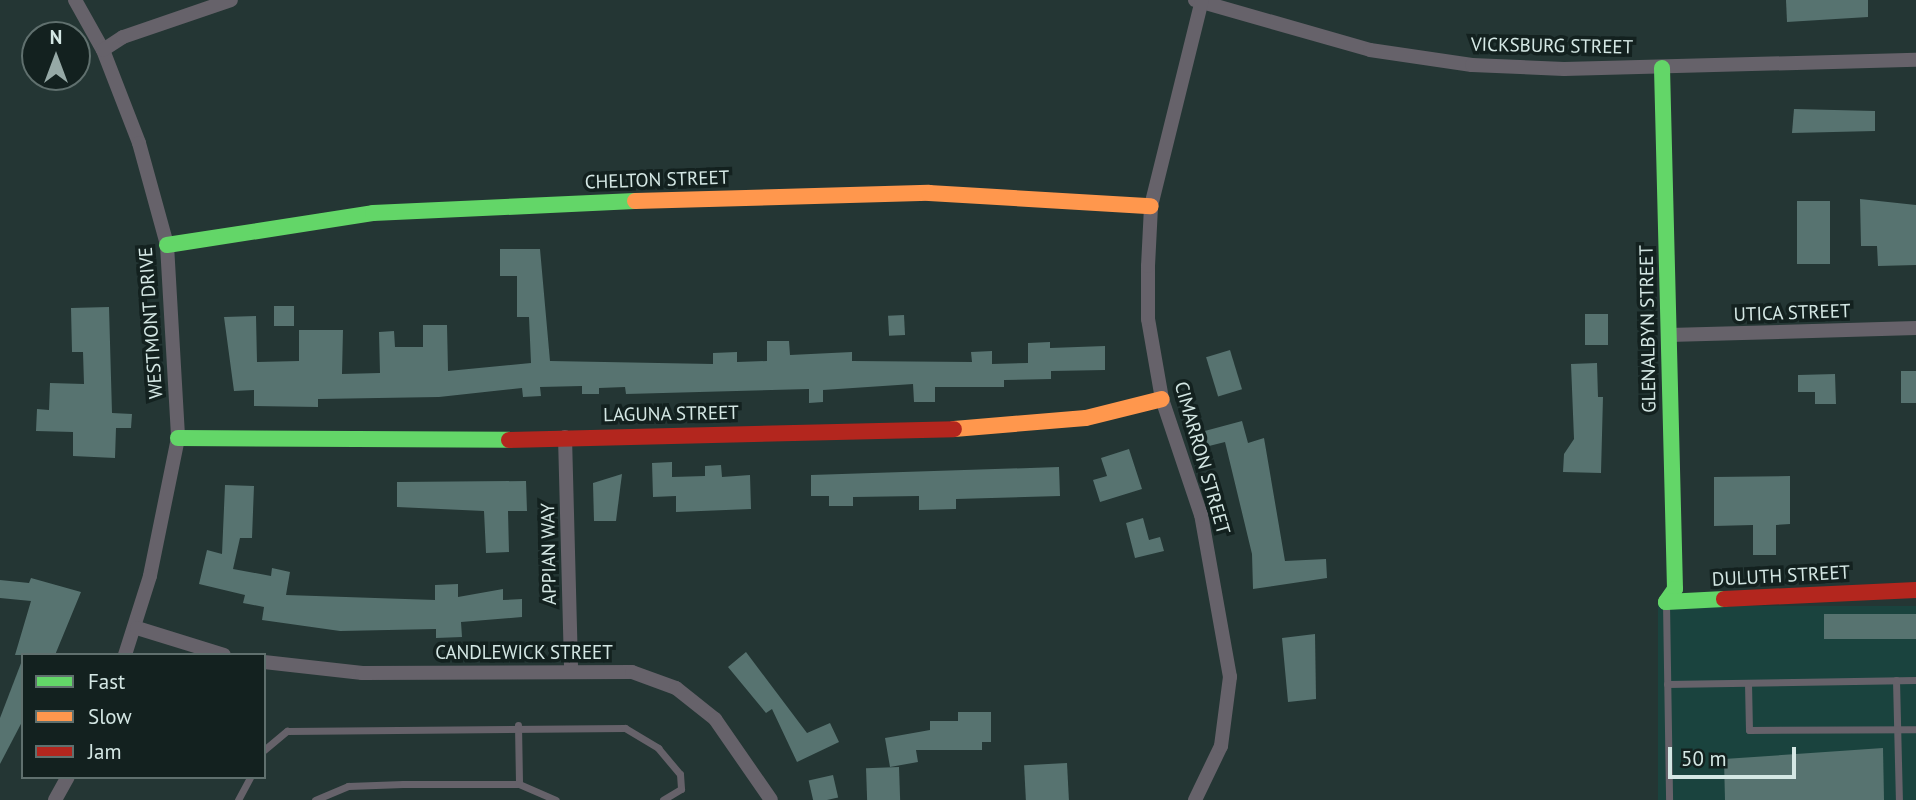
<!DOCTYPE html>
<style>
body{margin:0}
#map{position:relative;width:1916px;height:800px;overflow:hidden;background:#243634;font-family:"PT Sans",sans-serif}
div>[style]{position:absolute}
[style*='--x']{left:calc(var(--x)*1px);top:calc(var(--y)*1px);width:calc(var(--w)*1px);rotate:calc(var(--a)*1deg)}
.built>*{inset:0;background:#1a433e;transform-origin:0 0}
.building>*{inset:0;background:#577370;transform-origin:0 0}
.lane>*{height:7px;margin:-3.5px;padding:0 3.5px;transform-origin:3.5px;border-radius:3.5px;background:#66626a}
.street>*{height:14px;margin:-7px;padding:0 7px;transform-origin:7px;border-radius:7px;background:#66626a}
.fast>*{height:16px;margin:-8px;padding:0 8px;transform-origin:8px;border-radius:8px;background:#63d668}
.slow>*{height:16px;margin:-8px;padding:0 8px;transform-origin:8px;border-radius:8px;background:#ff974d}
.jam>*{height:16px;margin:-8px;padding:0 8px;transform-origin:8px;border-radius:8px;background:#b3261e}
span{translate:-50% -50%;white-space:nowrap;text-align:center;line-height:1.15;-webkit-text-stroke:7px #13211f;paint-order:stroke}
.street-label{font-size:19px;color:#d4e7e4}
.legend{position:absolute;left:21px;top:653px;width:245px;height:126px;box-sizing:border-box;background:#13211f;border:2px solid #60706e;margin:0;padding:9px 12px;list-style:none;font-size:21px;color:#d4e7e4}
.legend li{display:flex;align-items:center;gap:14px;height:35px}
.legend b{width:35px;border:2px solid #60706e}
.north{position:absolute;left:21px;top:21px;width:70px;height:70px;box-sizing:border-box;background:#13211f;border:2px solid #60706e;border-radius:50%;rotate:0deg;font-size:19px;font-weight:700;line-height:28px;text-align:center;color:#d4e7e4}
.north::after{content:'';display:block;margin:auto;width:24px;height:32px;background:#96a9a6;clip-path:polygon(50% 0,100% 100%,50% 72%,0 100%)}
.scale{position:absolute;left:1668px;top:747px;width:128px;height:32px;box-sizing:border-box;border:4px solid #d4e7e4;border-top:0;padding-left:9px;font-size:21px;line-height:24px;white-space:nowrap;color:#d4e7e4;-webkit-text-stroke:5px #13211f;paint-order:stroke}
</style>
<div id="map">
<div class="built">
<i style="left:1916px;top:606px;width:194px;height:258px;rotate:90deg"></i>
</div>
<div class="building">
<i style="clip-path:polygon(1786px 0,1868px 0,1868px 17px,1787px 22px)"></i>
<i style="clip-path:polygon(1794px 109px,1875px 111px,1875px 131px,1792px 133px)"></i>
<i style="clip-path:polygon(1860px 199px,1916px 205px,1916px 265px,1878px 266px,1877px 246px,1861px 246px)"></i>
<i style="left:1797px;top:201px;width:33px;height:63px"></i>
<i style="clip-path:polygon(500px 249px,540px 249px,550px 361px,713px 364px,713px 353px,737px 352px,737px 362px,767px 361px,767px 341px,789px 341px,790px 355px,852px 352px,852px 361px,972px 362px,971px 352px,992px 351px,992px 364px,1028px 363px,1028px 343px,1050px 342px,1050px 348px,1105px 346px,1105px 370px,1051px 371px,1051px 379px,1004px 380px,1004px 387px,935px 387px,935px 402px,914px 402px,913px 384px,823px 390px,823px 402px,809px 403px,809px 389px,626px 394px,625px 387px,599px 388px,599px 394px,582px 394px,582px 386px,540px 387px,541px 396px,523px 397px,522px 388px,439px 397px,318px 399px,318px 407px,254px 406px,254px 390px,234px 391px,224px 317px,256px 316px,257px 362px,299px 361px,299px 330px,343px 330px,342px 374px,380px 373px,379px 332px,394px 331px,395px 347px,423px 347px,423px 325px,447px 325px,448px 371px,531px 363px,529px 317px,517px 317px,517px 276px,500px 276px)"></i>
<i style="left:294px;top:306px;width:20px;height:20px;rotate:90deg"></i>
<i style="clip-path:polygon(109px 307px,112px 413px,132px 414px,131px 428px,116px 428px,115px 458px,73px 456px,73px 432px,36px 431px,37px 409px,49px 410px,50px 383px,84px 384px,83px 352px,72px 352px,71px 308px)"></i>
<i style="left:1585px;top:314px;width:23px;height:31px"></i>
<i style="left:904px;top:315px;width:20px;height:16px;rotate:87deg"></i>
<i style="left:1230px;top:350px;width:41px;height:25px;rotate:73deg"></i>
<i style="clip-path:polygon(1597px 363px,1598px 397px,1603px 397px,1601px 473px,1563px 472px,1564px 454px,1574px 439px,1571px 364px)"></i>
<i style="left:1901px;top:371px;width:15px;height:32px"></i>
<i style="clip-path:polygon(1835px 374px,1836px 404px,1815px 404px,1815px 392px,1798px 392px,1798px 375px)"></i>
<i style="clip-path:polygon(1242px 421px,1248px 443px,1264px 438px,1285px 561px,1326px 559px,1327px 578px,1253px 589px,1252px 554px,1225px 442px,1205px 447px,1201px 432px)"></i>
<i style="clip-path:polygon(1129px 449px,1142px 489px,1100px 502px,1093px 480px,1107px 476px,1101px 458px)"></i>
<i style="clip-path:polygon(672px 462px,672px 477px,705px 476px,705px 466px,721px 465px,722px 477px,750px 475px,751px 509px,676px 512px,676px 496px,653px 497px,652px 463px)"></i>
<i style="clip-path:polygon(1059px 467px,1060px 496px,956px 499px,956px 509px,919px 510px,919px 496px,853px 497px,853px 506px,829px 506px,829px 496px,811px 496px,811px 475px)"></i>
<i style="clip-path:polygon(622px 474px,616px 521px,594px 521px,593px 483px)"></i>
<i style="clip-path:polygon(1790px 476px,1790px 524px,1776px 525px,1776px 555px,1753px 555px,1753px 525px,1714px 526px,1714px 477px)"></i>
<i style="clip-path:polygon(526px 481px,527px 511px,508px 511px,509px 552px,486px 553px,484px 511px,397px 507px,397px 482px)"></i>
<i style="clip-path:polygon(225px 485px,254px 486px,252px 538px,240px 538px,233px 569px,271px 576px,272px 568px,290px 572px,286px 595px,435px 600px,435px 585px,458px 584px,458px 597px,503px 589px,503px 600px,522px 599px,522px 617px,461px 622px,462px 637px,436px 638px,436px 629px,340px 631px,262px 620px,264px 607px,243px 603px,245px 595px,199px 584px,207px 550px,222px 554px)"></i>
<i style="clip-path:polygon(1143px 518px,1149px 540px,1160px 537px,1164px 551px,1135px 558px,1126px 523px)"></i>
<i style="clip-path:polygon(31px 578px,81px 592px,55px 655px,15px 655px,31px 601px,0 598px,0 580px,29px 583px)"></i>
<i style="left:1916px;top:614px;width:25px;height:92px;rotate:90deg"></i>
<i style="clip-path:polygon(1315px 634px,1316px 699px,1288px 702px,1282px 638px)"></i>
<i style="clip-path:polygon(746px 652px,807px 733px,830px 723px,839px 742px,797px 762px,772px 709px,766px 713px,728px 667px)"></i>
<i style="clip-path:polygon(23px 658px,23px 720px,0 764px,0 718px)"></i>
<i style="clip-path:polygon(958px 712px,991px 712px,991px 742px,982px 742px,982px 750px,916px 750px,918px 762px,890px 767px,885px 738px,930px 730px,930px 721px,958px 721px)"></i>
<i style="clip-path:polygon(1883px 748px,1884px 800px,1725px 800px,1724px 759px)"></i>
<i style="left:1067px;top:763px;width:37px;height:43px;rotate:87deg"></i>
<i style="left:899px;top:767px;width:33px;height:33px;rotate:88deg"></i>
<i style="left:833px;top:775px;width:23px;height:25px;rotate:77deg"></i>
</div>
<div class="lane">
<i style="--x:1666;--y:603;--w:197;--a:89.1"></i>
<i style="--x:1896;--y:680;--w:120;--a:88.6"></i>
<i style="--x:1748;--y:683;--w:47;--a:88.8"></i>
<i style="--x:1749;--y:730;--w:167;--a:-0.3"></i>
<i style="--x:1667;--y:684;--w:249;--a:-0.9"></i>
<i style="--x:518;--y:725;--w:59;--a:89"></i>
<i style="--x:264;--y:750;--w:30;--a:-40"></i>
<i style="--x:287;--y:731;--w:338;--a:-0.5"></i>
<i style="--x:625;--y:728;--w:39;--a:31"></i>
<i style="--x:658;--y:748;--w:34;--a:50"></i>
<i style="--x:680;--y:774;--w:15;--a:86"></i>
<i style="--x:681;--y:789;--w:21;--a:149"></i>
<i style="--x:238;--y:800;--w:26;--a:-62"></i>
<i style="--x:315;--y:800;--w:36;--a:-23"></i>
<i style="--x:348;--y:786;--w:55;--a:-2.1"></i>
<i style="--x:403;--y:784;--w:116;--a:0"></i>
<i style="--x:519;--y:784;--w:40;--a:23.4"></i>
</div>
<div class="street">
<i style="--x:75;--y:0;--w:57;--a:60.8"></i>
<i style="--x:103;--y:50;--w:100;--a:68.8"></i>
<i style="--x:139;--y:143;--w:106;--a:74.6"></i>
<i style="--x:167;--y:245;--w:193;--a:86.7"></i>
<i style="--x:178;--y:438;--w:141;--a:101.5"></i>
<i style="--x:150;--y:576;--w:83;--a:107.6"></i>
<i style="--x:1195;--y:0;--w:182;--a:15.9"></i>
<i style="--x:1370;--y:50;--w:103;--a:8.4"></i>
<i style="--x:1472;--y:65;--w:92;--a:2.5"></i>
<i style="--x:1564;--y:69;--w:352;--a:-1.5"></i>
<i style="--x:103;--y:50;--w:24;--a:-33"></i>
<i style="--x:123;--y:37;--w:114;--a:-18.9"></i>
<i style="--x:1669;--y:335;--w:247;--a:-1.6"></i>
<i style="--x:565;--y:437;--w:232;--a:88.5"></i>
<i style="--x:137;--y:628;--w:91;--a:17.2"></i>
<i style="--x:264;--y:662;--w:99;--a:6.4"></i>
<i style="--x:362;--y:673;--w:270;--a:-0.2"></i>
<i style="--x:632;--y:672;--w:47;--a:20"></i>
<i style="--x:676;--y:688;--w:50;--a:38.5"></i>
<i style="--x:715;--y:719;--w:98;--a:55.3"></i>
<i style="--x:55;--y:800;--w:26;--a:-61"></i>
<i style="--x:1195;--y:800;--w:60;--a:-64.3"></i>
<i style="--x:1221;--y:746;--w:70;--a:-82.6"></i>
<i style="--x:1230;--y:677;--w:165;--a:-100.1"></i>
<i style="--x:1201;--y:515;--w:122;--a:-108.6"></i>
<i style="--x:1162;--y:399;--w:81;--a:-99.9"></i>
<i style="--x:1148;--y:319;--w:53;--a:-90"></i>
<i style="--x:1148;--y:266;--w:60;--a:-87.1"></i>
<i style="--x:1151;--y:206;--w:212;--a:-76.1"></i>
</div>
<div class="fast">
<i style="--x:1662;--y:68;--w:521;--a:88.57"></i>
<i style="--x:1675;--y:589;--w:16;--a:125"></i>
<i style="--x:1666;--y:602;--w:58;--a:-3"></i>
<i style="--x:167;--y:245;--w:208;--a:-8.8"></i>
<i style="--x:373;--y:213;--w:262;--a:-2.6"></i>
<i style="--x:178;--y:438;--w:331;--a:0.3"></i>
</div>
<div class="slow">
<i style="--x:635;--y:201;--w:294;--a:-1.6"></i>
<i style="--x:929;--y:193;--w:222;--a:3.4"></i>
<i style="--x:954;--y:429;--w:132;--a:-4.8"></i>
<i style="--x:1086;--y:418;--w:78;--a:-14"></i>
</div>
<div class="jam">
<i style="--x:509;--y:440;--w:445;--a:-1.4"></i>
<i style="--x:1724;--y:599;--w:192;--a:-2.7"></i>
</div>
<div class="street-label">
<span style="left:1552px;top:46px;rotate:1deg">VICKSBURG STREET</span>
<span style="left:657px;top:180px;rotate:-2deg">CHELTON STREET</span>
<span style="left:1792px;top:313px;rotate:-2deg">UTICA STREET</span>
<span style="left:151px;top:323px;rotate:-94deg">WESTMONT DRIVE</span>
<span style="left:1648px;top:329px;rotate:-91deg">GLENALBYN STREET</span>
<span style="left:671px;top:414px;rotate:-1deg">LAGUNA STREET</span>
<span style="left:1202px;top:458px;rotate:74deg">CIMARRON STREET</span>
<span style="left:549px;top:554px;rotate:-91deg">APPIAN WAY</span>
<span style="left:1781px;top:576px;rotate:-3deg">DULUTH STREET</span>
<span style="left:524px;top:653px">CANDLEWICK STREET</span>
</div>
<ul class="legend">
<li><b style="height:9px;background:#63d668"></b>Fast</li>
<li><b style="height:9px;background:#ff974d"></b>Slow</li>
<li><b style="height:9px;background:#b3261e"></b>Jam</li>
</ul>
<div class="north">N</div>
<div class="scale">50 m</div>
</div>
